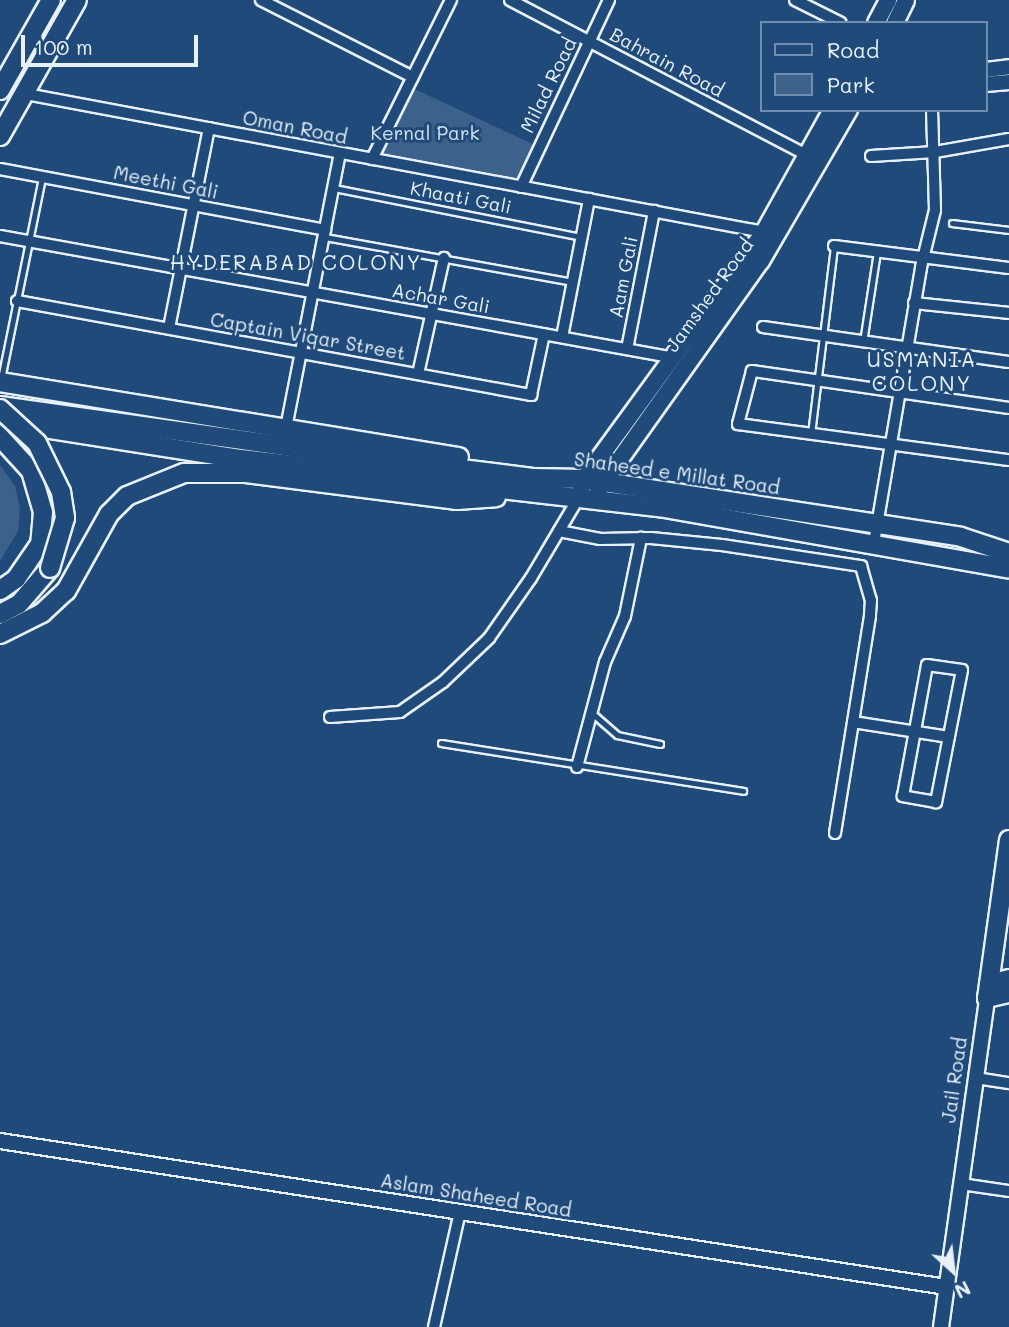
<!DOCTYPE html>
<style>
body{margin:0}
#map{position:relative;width:1009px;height:1327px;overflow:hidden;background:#1f4a7a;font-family:Mali,sans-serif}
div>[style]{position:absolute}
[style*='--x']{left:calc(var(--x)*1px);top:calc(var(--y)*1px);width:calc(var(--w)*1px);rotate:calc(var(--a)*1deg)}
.green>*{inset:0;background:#3c628c}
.roads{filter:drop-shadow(2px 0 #e8f1f8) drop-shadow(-2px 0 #e8f1f8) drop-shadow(0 2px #e8f1f8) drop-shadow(0 -2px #e8f1f8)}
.service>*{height:5px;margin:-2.5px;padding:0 2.5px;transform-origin:2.5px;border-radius:2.5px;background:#1f4a7a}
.minor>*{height:10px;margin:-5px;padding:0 5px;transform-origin:5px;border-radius:5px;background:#1f4a7a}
.tertiary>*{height:14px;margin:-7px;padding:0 7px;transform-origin:7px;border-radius:7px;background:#1f4a7a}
.secondary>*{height:16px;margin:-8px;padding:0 8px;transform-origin:8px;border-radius:8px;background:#1f4a7a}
.primary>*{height:18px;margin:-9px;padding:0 9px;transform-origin:9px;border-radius:9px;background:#1f4a7a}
.bridges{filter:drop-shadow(2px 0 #e8f1f8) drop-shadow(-2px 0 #e8f1f8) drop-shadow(0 2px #e8f1f8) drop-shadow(0 -2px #e8f1f8)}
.primary-bridge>*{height:18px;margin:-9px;padding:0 9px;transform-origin:9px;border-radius:9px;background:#1f4a7a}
span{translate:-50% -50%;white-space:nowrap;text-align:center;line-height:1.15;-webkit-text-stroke:6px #1f4a7a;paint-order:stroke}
.street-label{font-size:19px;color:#e8f1f8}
.park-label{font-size:19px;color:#d7e3ed}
.neighbourhood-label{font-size:21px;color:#e8f1f8;letter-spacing:2px}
.legend{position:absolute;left:760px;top:21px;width:228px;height:91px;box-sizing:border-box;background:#1f4a7a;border:2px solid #6f8dac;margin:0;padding:9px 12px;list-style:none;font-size:21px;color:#e8f1f8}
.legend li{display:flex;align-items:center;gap:14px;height:35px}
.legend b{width:35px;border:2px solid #6f8dac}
.north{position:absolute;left:918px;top:1236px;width:70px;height:70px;-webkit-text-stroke:5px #1f4a7a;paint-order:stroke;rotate:153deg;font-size:19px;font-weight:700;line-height:28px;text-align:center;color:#e8f1f8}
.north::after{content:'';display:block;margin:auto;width:24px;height:32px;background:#e8f1f8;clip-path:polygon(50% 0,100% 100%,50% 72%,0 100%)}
.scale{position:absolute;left:21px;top:35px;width:177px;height:32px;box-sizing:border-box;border:4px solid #e8f1f8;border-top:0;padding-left:9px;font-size:21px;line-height:24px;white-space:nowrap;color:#e8f1f8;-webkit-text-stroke:5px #1f4a7a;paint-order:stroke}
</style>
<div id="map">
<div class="green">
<i style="clip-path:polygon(408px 86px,537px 146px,521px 187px,372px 159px)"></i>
<i style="clip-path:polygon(0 465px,15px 486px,20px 508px,18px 531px,0 561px)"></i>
</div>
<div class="roads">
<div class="service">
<i style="--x:334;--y:188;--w:253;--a:11.2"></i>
<i style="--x:952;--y:223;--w:57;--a:7"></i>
<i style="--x:325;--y:237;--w:252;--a:10.3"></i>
<i style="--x:863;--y:342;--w:91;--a:-81.2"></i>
<i style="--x:1;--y:379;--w:206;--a:-78.5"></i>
<i style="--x:811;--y:434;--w:189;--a:-83"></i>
<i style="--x:593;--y:714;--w:32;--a:41"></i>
<i style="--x:617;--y:735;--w:44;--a:11.8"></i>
<i style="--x:441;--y:743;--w:306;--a:9"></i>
</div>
<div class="minor">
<i style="--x:261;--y:0;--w:170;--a:26.9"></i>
<i style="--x:510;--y:0;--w:336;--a:27.6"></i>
<i style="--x:795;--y:0;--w:51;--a:26.6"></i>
<i style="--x:26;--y:94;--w:751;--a:10.59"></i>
<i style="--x:871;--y:156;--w:64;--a:-3.6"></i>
<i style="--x:935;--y:152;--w:75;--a:-10"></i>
<i style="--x:372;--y:159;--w:178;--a:-63.6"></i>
<i style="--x:0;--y:169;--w:331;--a:10.6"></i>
<i style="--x:521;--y:187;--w:207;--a:-64.8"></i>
<i style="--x:0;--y:236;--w:681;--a:10.24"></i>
<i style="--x:834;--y:246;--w:176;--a:7.2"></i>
<i style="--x:17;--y:301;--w:523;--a:10.36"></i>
<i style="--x:531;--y:395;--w:62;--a:-78"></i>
<i style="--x:914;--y:303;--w:96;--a:6"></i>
<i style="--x:763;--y:327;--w:248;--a:8.1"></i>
<i style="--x:169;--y:328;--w:204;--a:-78.7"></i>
<i style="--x:562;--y:337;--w:141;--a:-78.9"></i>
<i style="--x:627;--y:349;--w:141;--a:-78.9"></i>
<i style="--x:418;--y:374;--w:119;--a:-77.4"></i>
<i style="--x:1009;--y:408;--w:260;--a:-171.8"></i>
<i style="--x:752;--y:371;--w:55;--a:104.8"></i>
<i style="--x:738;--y:424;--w:273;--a:7.6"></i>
<i style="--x:286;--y:428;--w:280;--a:-78.9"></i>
<i style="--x:559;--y:531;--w:42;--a:11"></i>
<i style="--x:600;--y:539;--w:51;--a:-1.1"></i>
<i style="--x:651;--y:538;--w:71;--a:5.6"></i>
<i style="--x:722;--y:545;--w:141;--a:8.6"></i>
<i style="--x:861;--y:566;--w:35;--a:74"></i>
<i style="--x:871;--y:600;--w:16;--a:94"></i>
<i style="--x:870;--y:616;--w:107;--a:99.1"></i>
<i style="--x:874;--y:543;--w:280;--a:-80.3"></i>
<i style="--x:921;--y:267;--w:59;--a:-76.2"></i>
<i style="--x:935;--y:210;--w:100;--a:-91.7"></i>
<i style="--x:927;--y:665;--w:35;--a:8"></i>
<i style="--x:962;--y:670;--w:135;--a:101.1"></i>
<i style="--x:936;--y:802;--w:34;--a:-170"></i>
<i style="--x:903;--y:796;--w:133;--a:-79.6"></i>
<i style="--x:330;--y:717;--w:70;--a:-4.1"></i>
<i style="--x:400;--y:712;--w:52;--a:-34.9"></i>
<i style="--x:443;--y:682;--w:64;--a:-43.7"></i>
<i style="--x:489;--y:638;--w:73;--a:-55"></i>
<i style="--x:531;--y:578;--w:94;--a:-59.3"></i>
<i style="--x:577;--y:767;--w:109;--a:-75.1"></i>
<i style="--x:605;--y:662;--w:50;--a:-66.5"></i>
<i style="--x:625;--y:616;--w:80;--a:-78.4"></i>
<i style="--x:835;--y:833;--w:112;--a:-80.8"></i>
<i style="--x:853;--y:722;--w:97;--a:8.9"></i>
<i style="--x:976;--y:1078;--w:33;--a:9"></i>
<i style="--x:961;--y:1184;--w:49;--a:8.3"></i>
<i style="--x:434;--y:1327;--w:118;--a:-77.3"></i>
</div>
<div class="tertiary">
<i style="--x:986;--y:70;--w:23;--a:-7"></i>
<i style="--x:986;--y:84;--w:23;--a:-5"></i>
<i style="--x:0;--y:1141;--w:957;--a:8.77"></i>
<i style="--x:941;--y:1327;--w:332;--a:-82"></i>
</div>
<div class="secondary">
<i style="--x:876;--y:23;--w:26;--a:-62"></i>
<i style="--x:895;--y:23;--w:25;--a:-64"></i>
<i style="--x:598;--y:490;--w:281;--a:-54.6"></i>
<i style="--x:761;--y:261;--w:175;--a:-59.8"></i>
<i style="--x:579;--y:497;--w:19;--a:-74"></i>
<i style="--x:584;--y:479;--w:306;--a:-53.9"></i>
<i style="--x:764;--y:232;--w:140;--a:-60.9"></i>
</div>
<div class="primary">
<i style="--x:0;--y:90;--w:103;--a:-60.5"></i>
<i style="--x:0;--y:136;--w:156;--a:-60.5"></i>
<i style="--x:0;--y:382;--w:465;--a:9.3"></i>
<i style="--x:0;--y:406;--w:359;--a:8"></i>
<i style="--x:355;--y:456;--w:179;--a:7"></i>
<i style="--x:533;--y:478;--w:51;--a:1.1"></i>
<i style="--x:584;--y:479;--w:381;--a:8.7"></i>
<i style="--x:961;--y:537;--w:51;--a:18.4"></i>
<i style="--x:0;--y:421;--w:236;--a:9"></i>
<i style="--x:233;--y:458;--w:429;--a:6.6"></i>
<i style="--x:659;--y:507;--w:355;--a:10"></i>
<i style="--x:0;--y:437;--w:46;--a:47.6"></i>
<i style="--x:31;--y:471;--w:43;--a:73.7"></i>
<i style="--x:43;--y:512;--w:32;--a:95"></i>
<i style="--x:40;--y:544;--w:42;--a:124.4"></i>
<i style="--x:16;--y:579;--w:19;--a:145"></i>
<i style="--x:0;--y:614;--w:21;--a:-28"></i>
<i style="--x:19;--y:604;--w:48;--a:-49.3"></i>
<i style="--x:0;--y:634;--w:47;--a:-26.6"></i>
<i style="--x:42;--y:613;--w:33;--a:-43"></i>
<i style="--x:66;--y:591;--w:88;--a:-60.8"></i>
<i style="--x:109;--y:514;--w:25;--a:-45"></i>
<i style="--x:127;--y:496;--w:61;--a:-22"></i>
<i style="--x:184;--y:473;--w:62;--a:0"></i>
<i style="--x:246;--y:473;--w:213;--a:7.3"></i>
<i style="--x:457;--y:500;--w:39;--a:-4"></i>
<i style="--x:1009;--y:840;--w:160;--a:97.9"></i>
<i style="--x:987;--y:998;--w:23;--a:-13"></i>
<i style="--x:989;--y:984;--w:21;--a:-14"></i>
</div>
</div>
<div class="bridges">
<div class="primary-bridge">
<i style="--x:0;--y:409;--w:50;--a:42.6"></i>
<i style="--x:37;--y:443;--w:55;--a:63.9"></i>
<i style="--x:61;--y:492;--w:26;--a:81"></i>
<i style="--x:65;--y:518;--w:52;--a:106.7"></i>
</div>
</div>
<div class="street-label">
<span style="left:667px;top:62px;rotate:28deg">Bahrain Road</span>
<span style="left:548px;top:85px;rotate:-64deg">Milad Road</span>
<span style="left:295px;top:127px;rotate:11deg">Oman Road</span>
<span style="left:166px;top:182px;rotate:11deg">Meethi Gali</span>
<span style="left:461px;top:197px;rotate:11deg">Khaati Gali</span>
<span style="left:623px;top:277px;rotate:-79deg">Aam Gali</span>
<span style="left:709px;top:295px;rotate:-54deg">Jamshed Road</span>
<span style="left:441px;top:298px;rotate:10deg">Achar Gali</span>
<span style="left:308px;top:336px;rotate:10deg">Captain Viqar Street</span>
<span style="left:677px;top:473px;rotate:8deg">Shaheed e Millat Road</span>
<span style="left:954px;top:1080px;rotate:-82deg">Jail Road</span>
<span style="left:476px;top:1195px;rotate:9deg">Aslam Shaheed Road</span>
</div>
<div class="park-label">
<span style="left:425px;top:133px">Kernal Park</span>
</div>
<div class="neighbourhood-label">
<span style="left:296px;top:262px">HYDERABAD COLONY</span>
<span style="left:922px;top:371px">USMANIA<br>COLONY</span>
</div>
<ul class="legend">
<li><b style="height:9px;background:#1f4a7a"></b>Road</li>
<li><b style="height:19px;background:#3c628c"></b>Park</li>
</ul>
<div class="north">N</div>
<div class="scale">100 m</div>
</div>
